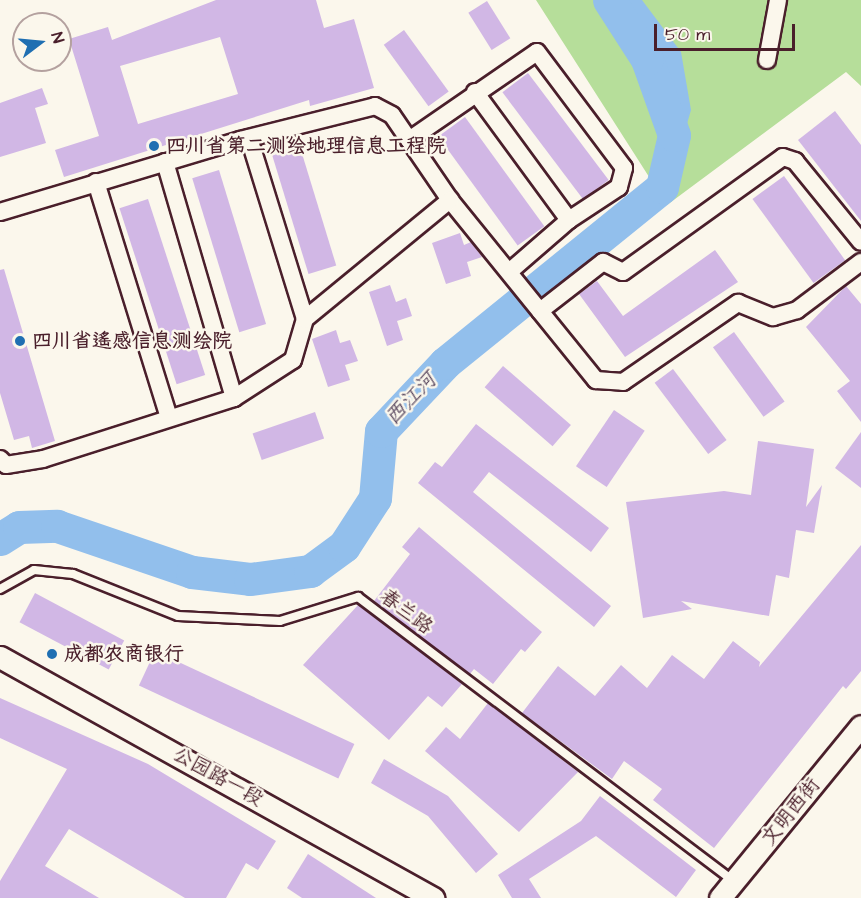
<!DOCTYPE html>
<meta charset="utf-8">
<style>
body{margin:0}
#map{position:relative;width:861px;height:898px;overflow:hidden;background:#fbf7ec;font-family:"Architects Daughter","LXGW WenKai TC",sans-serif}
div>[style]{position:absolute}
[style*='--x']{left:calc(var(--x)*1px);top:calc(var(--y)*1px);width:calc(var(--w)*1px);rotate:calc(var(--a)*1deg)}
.green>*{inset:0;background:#b6de9a}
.water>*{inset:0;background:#92bfec}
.river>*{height:33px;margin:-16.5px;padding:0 16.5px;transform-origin:16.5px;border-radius:16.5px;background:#92bfec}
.building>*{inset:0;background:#d1b7e5;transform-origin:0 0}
.roads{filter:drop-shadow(2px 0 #4a1f2b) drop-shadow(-2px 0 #4a1f2b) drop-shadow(0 2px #4a1f2b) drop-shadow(0 -2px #4a1f2b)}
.service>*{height:8px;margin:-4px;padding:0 4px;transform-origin:4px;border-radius:4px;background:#fbf7ec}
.minor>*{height:16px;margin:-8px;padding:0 8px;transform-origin:8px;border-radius:8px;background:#fbf7ec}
.tertiary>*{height:21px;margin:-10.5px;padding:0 10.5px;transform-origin:10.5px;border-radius:10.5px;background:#fbf7ec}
.dots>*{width:16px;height:16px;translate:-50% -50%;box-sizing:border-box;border:3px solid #fbf7ec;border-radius:50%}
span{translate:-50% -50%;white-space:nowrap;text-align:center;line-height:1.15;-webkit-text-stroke:5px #fbf7ec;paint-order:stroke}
.poi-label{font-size:20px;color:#4a1f2b;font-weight:700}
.left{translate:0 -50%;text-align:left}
.street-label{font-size:20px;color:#4a1f2b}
.water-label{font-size:21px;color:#604f65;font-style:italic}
.north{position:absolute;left:12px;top:12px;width:60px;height:60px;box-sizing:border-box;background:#fbf7ec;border:2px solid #b4a19f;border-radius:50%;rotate:74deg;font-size:16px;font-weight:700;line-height:24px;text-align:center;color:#4a1f2b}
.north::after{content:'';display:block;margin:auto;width:21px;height:27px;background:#1f6fb2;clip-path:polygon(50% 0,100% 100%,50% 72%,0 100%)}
.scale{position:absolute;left:654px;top:24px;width:141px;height:27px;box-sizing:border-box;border:3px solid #4a1f2b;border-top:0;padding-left:8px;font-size:18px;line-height:21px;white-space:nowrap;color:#4a1f2b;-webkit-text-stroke:4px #fbf7ec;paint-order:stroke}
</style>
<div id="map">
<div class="green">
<i style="clip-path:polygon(536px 0,861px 0,861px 86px,846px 72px,667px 205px)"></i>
</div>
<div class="water">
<i style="clip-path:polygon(605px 0,642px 0,681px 52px,691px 110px,680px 148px,658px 66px,624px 39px)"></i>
</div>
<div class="river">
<i style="--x:0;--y:539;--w:22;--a:-32"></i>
<i style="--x:19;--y:527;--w:38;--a:-2"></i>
<i style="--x:57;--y:526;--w:143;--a:18.8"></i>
<i style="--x:192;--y:572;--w:58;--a:6.9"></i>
<i style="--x:250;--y:579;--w:61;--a:-7.6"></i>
<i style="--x:310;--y:571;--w:42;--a:-36.3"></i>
<i style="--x:344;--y:546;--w:57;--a:-57.1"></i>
<i style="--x:375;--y:498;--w:67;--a:-84.9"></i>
<i style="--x:381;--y:431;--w:93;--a:-46.7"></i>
<i style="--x:445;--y:363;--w:279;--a:-39"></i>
<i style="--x:662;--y:187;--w:53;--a:-77"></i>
<i style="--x:674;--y:135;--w:81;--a:-109.6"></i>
<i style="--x:647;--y:59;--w:70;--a:-122.8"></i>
</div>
<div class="building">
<i style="clip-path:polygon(evenodd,216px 0,316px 0,324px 28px,354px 19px,374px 88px,310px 106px,309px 100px,64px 177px,55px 150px,99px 136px,69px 39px,108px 27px,112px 40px,216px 0,220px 37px,238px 94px,138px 124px,120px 66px,220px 37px)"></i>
<i style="left:487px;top:1px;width:44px;height:22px;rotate:58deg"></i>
<i style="left:404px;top:30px;width:76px;height:25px;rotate:54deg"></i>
<i style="left:528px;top:73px;width:134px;height:32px;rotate:53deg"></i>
<i style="clip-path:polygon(42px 88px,48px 104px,35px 108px,46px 143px,0 157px,0 103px)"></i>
<i style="clip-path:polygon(835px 111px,861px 145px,861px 221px,798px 140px)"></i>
<i style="left:465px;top:117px;width:135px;height:33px;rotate:54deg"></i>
<i style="left:300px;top:147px;width:124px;height:29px;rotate:73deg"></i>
<i style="left:219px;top:170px;width:161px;height:28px;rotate:73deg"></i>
<i style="left:784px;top:176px;width:104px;height:39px;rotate:54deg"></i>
<i style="left:148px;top:199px;width:185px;height:30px;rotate:72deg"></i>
<i style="clip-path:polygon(460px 233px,464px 245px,471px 242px,482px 257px,467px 262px,471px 276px,446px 284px,432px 243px)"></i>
<i style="clip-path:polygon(715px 250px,738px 282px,625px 357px,579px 294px,597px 281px,623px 316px)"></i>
<i style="clip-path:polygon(4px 269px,55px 441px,32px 448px,29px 436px,14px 440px,0 393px,0 270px)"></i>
<i style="clip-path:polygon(390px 285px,396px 302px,406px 298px,412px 316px,397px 321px,403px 340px,387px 346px,369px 292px)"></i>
<i style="clip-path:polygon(846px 286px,861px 304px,861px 422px,837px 391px,850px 381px,806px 327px)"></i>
<i style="clip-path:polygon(336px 330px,340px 343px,350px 340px,358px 361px,345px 365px,350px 380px,328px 387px,312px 339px)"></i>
<i style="left:734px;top:332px;width:86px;height:26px;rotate:54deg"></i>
<i style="left:503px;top:366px;width:90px;height:28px;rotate:41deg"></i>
<i style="left:673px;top:369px;width:89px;height:23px;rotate:53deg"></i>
<i style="left:614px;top:410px;width:37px;height:68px;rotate:34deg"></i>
<i style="left:315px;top:412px;width:28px;height:66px;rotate:71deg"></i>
<i style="clip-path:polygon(476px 424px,609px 528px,591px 552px,489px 472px,473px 492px,611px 606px,594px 627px,418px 483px,435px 462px,442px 467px)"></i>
<i style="clip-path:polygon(861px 432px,861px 488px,835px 468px)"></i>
<i style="clip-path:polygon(758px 441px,814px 449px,806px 507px,822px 485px,814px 533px,796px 530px,789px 578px,776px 575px,769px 616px,681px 601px,692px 609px,643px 618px,626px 502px,724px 491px,751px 495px)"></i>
<i style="clip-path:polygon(419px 527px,542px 632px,525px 652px,521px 649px,493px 684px,474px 669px,470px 674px,374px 601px,410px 554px,402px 547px)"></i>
<i style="clip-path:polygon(861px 545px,861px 671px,846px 689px,843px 686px,714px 848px,653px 800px,662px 789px,624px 761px,612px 779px,522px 713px,558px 666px,595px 696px,621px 665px,647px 688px,672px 655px,704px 679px,733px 641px,760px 662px,759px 667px)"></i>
<i style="left:35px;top:593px;width:101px;height:33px;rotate:28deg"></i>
<i style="clip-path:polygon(358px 605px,462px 684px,442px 707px,428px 696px,389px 740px,303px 665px)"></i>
<i style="left:155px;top:651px;width:220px;height:38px;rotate:25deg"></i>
<i style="clip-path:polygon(0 698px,148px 764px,276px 841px,258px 870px,246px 863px,226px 898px,185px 898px,69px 829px,45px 866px,99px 898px,0 898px,0 881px,67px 769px,0 738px)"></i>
<i style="clip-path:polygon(488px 703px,578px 772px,519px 832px,425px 751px,446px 727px,460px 739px)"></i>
<i style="clip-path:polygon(384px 759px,448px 796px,498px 854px,476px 873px,428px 816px,371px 783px)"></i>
<i style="clip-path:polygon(600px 796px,696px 870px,676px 897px,596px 836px,529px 879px,541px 898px,512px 898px,498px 875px,581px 821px)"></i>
<i style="clip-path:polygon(308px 854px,376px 898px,302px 898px,287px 888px)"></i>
</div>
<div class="roads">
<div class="service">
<i style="--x:0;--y:589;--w:39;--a:-29"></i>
<i style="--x:34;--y:570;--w:39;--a:6"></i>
<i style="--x:73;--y:574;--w:113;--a:21.8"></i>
<i style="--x:178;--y:616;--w:102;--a:2.8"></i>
<i style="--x:280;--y:621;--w:82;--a:-17.1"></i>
<i style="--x:358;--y:597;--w:470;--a:37.1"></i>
</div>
<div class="minor">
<i style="--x:767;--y:60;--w:61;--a:-79.6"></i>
<i style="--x:475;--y:92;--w:159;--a:53.7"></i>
<i style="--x:249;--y:138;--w:189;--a:72.8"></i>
<i style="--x:409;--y:140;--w:155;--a:-34.5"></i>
<i style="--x:537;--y:52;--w:145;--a:53.1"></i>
<i style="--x:624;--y:168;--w:20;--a:105"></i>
<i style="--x:619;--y:187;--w:60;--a:146.6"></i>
<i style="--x:569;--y:220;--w:79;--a:139.1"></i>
<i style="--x:165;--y:162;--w:246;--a:73.7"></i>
<i style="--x:96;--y:182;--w:247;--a:72.8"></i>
<i style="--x:0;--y:212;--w:251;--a:-16.7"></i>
<i style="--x:240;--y:140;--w:139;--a:-14.1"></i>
<i style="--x:375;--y:106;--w:19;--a:28"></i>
<i style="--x:392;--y:115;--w:103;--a:55.7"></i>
<i style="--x:450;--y:200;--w:232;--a:51"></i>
<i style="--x:596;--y:380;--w:27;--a:4"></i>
<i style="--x:623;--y:382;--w:140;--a:-34.5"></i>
<i style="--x:738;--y:303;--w:38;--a:22"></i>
<i style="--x:773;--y:317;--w:25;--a:-16"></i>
<i style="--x:797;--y:310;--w:80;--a:-36.9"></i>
<i style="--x:540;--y:311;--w:80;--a:-37.9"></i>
<i style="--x:603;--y:262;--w:22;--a:27"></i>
<i style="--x:623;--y:272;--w:197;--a:-35.7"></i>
<i style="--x:783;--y:157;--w:13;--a:18"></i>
<i style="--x:795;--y:161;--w:104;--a:50.8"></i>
<i style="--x:0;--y:459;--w:8;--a:45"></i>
<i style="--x:6;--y:465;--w:37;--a:-9"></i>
<i style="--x:43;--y:459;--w:201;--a:-17.7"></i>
<i style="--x:234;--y:398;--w:70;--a:-32.8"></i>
<i style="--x:293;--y:360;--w:43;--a:-73.7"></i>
<i style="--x:305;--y:319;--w:188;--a:-39.4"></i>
</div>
<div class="tertiary">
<i style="--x:0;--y:657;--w:496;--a:29.1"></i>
<i style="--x:720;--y:898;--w:222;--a:-50.7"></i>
</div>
</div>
<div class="dots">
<i style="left:154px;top:146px;background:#1f6fb2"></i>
<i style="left:20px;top:341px;background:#1f6fb2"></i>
<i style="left:52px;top:654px;background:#1f6fb2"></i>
</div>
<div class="poi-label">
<span class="left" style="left:166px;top:146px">四川省第二测绘地理信息工程院</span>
<span class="left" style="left:32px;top:341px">四川省遥感信息测绘院</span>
<span class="left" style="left:64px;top:654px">成都农商银行</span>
</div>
<div class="street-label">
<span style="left:406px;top:612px;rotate:37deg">春兰路</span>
<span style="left:218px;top:777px;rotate:29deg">公园路一段</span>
<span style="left:791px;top:812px;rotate:-51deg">文明西街</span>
</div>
<div class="water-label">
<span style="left:411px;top:399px;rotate:-46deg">西江河</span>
</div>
<div class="north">N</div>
<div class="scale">50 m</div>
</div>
